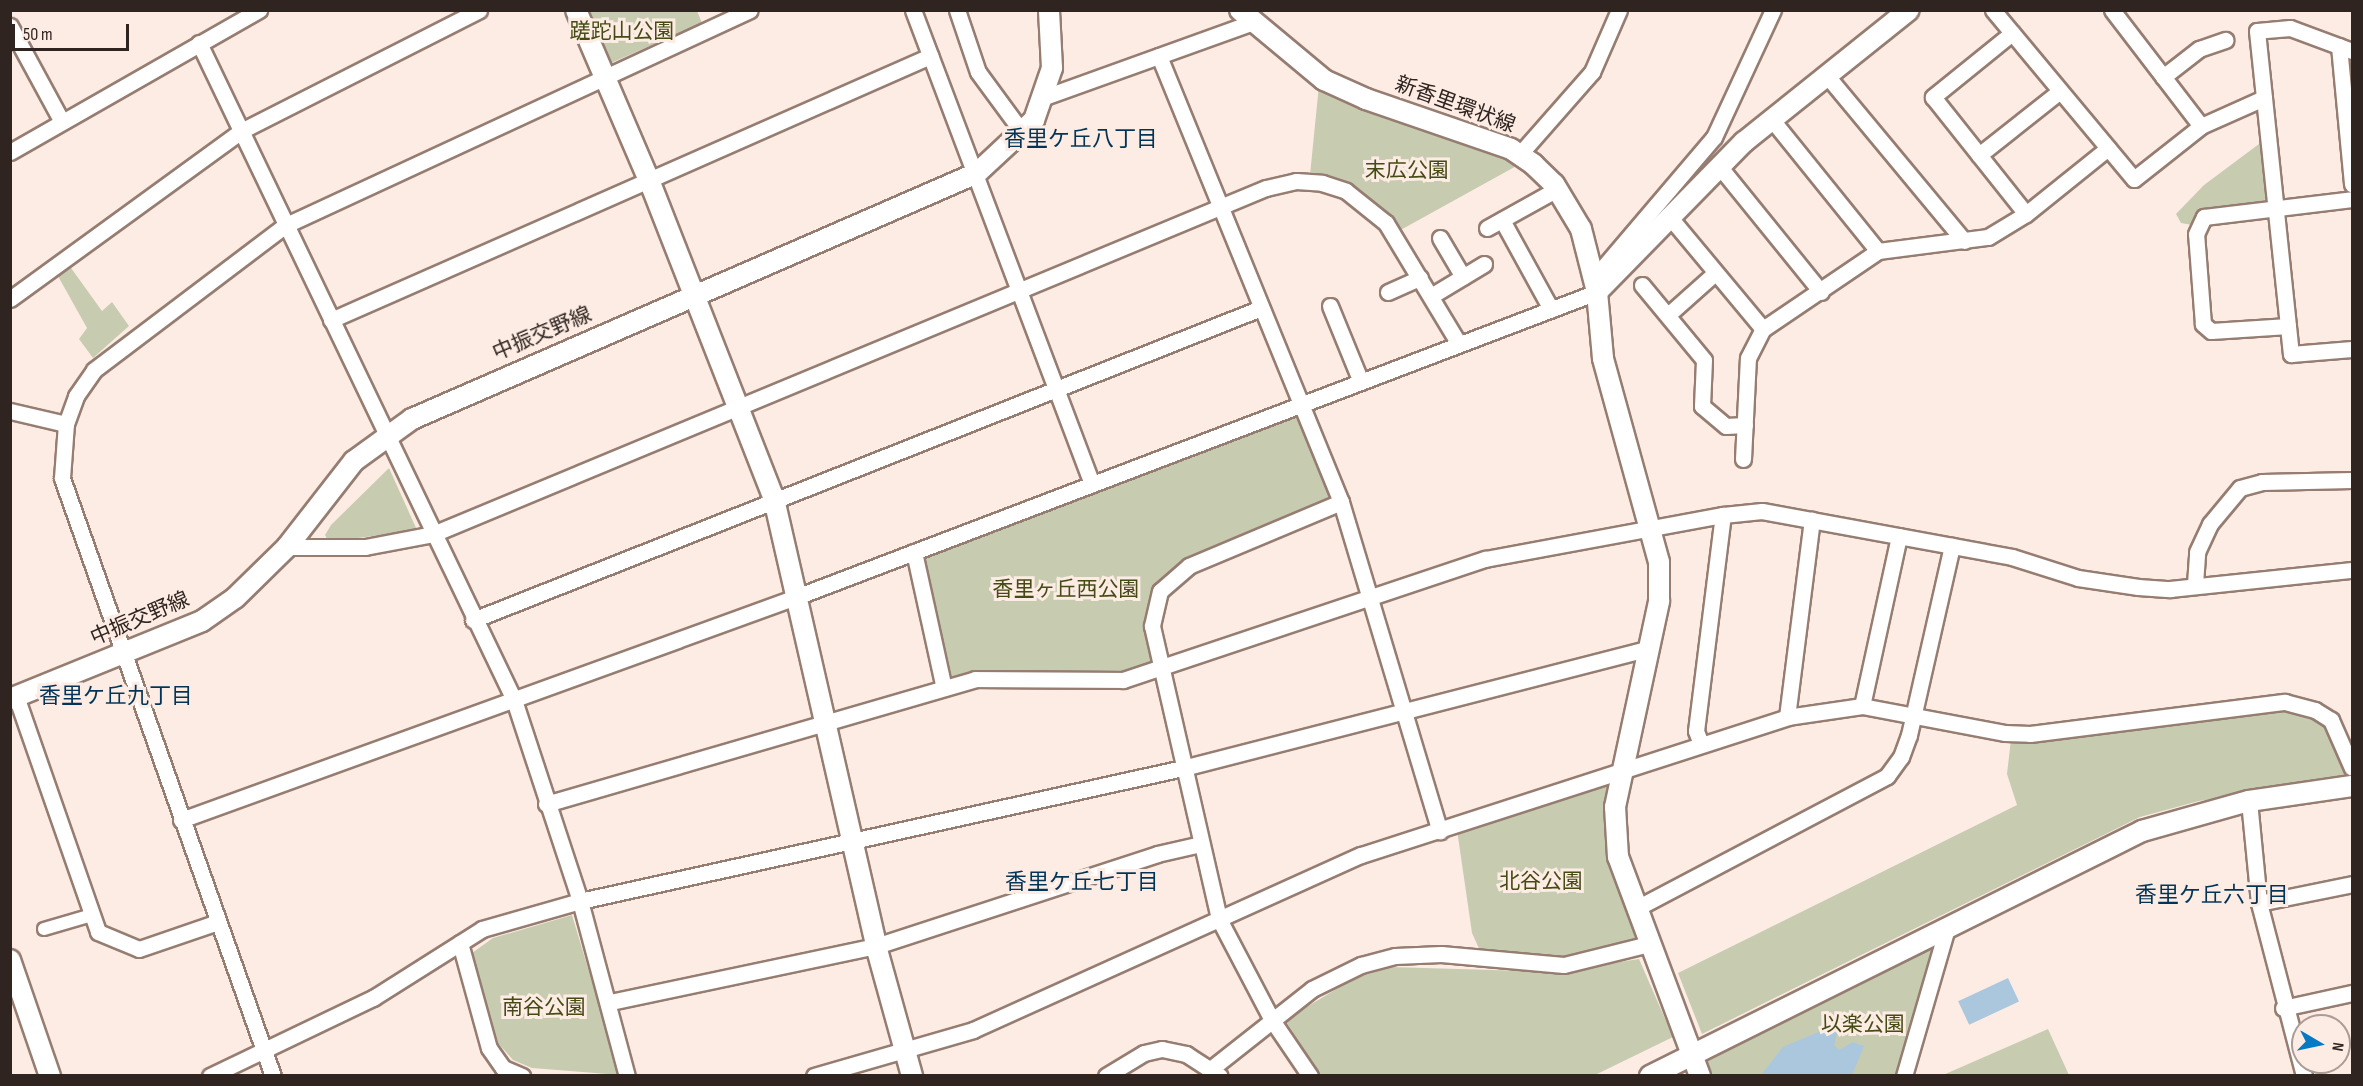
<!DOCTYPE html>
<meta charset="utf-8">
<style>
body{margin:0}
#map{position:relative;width:2363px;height:1086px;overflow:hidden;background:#fdece4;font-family:"Sofia Sans Condensed","Noto Sans JP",sans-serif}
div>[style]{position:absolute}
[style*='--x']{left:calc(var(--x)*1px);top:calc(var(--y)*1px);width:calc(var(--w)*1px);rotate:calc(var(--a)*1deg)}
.green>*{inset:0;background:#c7ccb1}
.water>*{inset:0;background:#aac7de;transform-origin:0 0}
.roads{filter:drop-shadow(2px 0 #967d71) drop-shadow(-2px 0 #967d71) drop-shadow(0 2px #967d71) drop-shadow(0 -2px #967d71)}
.pedestrian>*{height:12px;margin:-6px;padding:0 6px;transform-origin:6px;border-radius:6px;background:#fff}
.minor>*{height:15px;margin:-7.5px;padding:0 7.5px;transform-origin:7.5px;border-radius:7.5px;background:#fff}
.tertiary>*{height:20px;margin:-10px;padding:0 10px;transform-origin:10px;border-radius:10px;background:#fff}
span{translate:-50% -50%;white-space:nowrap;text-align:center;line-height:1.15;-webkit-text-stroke:6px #fdece4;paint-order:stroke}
.park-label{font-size:21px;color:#454b15}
.street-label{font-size:21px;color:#2f2420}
.neighbourhood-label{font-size:22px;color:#013457}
.frame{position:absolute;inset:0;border:12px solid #2f2420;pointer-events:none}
.north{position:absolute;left:2291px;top:1014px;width:60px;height:60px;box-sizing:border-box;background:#fdece4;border:2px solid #ab9c96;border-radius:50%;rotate:99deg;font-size:16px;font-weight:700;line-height:24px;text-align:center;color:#2f2420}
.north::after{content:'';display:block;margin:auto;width:21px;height:27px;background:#037ac3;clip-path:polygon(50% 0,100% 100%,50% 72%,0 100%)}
.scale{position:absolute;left:12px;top:24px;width:117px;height:27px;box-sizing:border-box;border:3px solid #2f2420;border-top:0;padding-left:8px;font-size:18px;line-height:21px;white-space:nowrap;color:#2f2420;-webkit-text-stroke:4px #fdece4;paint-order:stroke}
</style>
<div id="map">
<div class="green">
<i style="clip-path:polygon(590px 11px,697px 11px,702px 23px,611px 63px)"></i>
<i style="clip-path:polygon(1319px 85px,1478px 144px,1520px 164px,1397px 232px,1366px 196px,1349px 185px,1310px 175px)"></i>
<i style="clip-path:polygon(2263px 141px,2269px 193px,2263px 202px,2206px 210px,2192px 225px,2181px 223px,2176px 214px,2204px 185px)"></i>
<i style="clip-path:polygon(66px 261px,102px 311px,112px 302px,129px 326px,93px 358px,79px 339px,87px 328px,54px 269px)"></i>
<i style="clip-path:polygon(1297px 412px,1333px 500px,1178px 565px,1161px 580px,1150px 604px,1155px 668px,1126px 675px,974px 672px,952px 677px,925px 562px,929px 554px)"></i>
<i style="clip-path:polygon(389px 468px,417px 530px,329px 542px,325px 535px,331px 525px)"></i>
<i style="clip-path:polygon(2285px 708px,2299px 710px,2327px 725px,2350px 780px,2199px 801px,2140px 817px,1702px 1034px,1678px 973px,2017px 805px,2007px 774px,2011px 739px)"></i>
<i style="clip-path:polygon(1616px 775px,1611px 806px,1642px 941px,1563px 960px,1481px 953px,1472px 933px,1457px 830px)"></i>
<i style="clip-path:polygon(572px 915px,620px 1075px,532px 1068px,513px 1060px,498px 1043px,472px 953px,493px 938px)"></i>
<i style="clip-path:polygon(1942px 931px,1905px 1075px,1699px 1075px,1693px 1054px)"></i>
<i style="clip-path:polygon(1639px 959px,1673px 1037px,1595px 1075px,1321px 1076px,1285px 1020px,1353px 979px,1390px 967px,1555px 972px)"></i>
<i style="clip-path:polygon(2048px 1029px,2069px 1075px,1943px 1075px)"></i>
</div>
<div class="water">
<i style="left:2008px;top:978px;width:26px;height:55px;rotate:65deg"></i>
<i style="clip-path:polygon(1830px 1027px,1837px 1033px,1834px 1045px,1839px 1050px,1853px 1042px,1864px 1046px,1852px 1075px,1761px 1075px,1783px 1047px)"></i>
</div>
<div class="roads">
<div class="pedestrian">
<i style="--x:44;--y:929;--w:50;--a:-16.3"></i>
</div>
<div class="minor">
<i style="--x:913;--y:10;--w:507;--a:69.31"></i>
<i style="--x:957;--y:10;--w:65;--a:71.3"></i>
<i style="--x:978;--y:72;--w:74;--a:53.7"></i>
<i style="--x:1993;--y:10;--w:220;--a:50.2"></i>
<i style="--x:2134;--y:179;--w:85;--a:-38.3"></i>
<i style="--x:2201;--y:126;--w:69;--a:-24"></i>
<i style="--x:2112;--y:10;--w:146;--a:52.5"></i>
<i style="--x:10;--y:26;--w:107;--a:61.5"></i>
<i style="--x:2012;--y:33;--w:102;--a:141"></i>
<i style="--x:1933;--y:97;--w:149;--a:51.5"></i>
<i style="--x:199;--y:43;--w:729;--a:64.38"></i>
<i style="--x:514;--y:700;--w:212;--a:71.8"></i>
<i style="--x:580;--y:901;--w:181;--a:75"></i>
<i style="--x:2339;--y:46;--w:139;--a:84.6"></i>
<i style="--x:2352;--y:51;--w:66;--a:-159.6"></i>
<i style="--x:2290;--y:28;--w:33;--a:175"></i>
<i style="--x:2257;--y:31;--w:325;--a:84"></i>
<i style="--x:2291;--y:354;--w:61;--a:-4.7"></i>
<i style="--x:1159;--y:56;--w:482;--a:67.8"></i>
<i style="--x:1341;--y:502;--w:165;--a:157.2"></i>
<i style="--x:1189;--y:566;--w:38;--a:139"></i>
<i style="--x:1160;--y:591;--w:36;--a:103"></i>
<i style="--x:1152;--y:626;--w:301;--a:77.1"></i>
<i style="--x:1219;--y:919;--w:114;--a:62.3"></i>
<i style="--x:1272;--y:1020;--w:68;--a:55.8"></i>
<i style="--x:1828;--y:77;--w:213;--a:50.3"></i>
<i style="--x:2163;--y:77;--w:46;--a:-37.9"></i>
<i style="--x:2199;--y:49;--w:28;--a:-19"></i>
<i style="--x:1042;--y:98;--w:224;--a:-19.8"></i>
<i style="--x:1773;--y:121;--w:167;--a:51.1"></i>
<i style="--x:10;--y:152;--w:287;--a:-29.7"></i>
<i style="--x:1519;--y:155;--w:111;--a:-48.7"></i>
<i style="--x:1592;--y:72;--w:68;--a:-66.5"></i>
<i style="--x:1979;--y:155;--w:103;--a:-38.3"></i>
<i style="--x:1719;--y:166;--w:162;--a:51"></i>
<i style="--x:1668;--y:215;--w:148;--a:50.2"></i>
<i style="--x:1763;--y:329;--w:139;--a:-34.1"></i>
<i style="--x:1878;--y:251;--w:111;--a:-7.3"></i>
<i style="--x:1988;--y:237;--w:44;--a:-31.2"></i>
<i style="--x:2026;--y:214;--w:105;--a:-38.8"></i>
<i style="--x:1502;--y:220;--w:102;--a:61.2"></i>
<i style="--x:1487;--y:228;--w:80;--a:-29.1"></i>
<i style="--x:1440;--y:238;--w:45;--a:59.5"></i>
<i style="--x:1594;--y:278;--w:185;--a:-49.6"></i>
<i style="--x:1714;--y:137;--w:140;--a:-65.1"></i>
<i style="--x:1642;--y:285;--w:97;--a:50.4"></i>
<i style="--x:1704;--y:360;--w:46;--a:92.5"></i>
<i style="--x:1702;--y:406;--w:31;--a:40"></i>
<i style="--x:1726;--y:426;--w:19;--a:-3"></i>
<i style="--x:1388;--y:292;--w:35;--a:-24"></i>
<i style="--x:1431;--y:296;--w:62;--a:-31.1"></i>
<i style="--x:10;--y:299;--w:286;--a:-36"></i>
<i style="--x:241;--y:131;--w:267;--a:-26.9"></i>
<i style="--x:1330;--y:306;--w:82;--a:67.8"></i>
<i style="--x:1669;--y:314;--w:62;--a:-41.7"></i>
<i style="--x:331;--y:320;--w:655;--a:-23.78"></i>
<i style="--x:2288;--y:326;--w:77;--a:176.3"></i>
<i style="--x:2211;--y:331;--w:11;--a:-139"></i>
<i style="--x:2203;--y:324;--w:90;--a:-94.4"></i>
<i style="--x:2196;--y:234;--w:19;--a:-65"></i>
<i style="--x:2204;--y:217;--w:149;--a:-6.9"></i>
<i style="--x:10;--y:411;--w:57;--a:13.1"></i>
<i style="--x:1743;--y:459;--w:101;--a:-87.2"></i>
<i style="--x:1748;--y:358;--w:33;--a:-63"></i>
<i style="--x:1341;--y:502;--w:344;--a:73.3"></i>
<i style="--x:287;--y:547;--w:78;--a:0"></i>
<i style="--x:365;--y:547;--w:69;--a:-10.8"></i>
<i style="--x:433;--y:534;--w:902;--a:-22.56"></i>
<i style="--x:1266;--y:188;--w:31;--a:-13"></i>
<i style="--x:1296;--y:181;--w:26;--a:4"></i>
<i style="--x:1322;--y:183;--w:25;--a:18"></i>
<i style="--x:1346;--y:191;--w:51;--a:38.7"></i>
<i style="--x:1386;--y:223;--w:141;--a:58.9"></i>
<i style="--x:914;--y:552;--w:139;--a:77.6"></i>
<i style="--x:2195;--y:584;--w:32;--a:-86"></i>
<i style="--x:2197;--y:552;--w:31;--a:-65"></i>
<i style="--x:2210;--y:524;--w:47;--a:-50.2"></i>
<i style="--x:2240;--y:488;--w:23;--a:-15"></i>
<i style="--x:2262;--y:482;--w:90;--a:-1.3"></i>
<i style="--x:473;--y:620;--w:848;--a:-21.6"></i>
<i style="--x:16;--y:696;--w:250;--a:70.8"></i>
<i style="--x:98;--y:932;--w:44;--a:22.5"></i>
<i style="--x:139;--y:949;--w:83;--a:-18.9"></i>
<i style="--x:1862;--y:706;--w:174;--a:-77.7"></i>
<i style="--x:1787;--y:717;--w:199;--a:-82.8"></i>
<i style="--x:1701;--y:744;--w:14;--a:-111"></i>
<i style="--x:1696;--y:731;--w:218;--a:-82.9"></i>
<i style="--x:2249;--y:801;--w:102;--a:84.4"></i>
<i style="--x:2259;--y:903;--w:179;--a:75.4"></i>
<i style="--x:546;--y:804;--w:447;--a:-16.2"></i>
<i style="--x:975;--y:679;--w:148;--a:0.4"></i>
<i style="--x:1123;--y:680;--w:382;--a:-18.5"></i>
<i style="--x:1485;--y:559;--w:242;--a:-10.5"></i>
<i style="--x:1723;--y:515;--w:39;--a:-6"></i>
<i style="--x:1762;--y:511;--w:254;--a:10.4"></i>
<i style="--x:2012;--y:557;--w:69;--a:17.7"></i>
<i style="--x:2078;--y:578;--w:61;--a:8.5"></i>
<i style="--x:2138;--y:587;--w:32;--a:4"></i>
<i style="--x:2170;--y:589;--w:183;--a:-6"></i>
<i style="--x:181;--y:820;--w:654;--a:-19.93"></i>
<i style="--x:796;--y:597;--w:857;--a:-20.85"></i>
<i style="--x:2259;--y:903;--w:95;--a:-11.5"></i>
<i style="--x:1635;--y:909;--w:285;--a:-27.8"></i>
<i style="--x:1887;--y:776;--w:24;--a:-54"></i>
<i style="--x:1901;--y:757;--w:23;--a:-70"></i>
<i style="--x:1909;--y:735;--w:194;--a:-77.2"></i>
<i style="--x:460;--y:943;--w:109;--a:74.6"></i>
<i style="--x:489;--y:1048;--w:24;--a:55"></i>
<i style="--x:503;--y:1068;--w:21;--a:23"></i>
<i style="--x:610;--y:1002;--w:272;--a:-11.9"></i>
<i style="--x:876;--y:946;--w:296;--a:-18.1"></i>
<i style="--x:1157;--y:854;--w:45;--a:-12.8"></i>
<i style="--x:2283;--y:1008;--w:71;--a:-12.3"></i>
<i style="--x:1212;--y:1068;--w:127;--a:-38.3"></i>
<i style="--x:1312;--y:989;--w:55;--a:-26.1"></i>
<i style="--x:1361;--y:965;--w:35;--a:-15"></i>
<i style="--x:1395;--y:956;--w:46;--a:-2.5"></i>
<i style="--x:1441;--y:954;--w:123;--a:5.1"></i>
<i style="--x:1564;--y:965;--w:88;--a:-13.9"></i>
<i style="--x:210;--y:1076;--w:181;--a:-25.6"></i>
<i style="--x:373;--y:998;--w:129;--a:-32.3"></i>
<i style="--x:482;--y:929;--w:102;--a:-15.9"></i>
<i style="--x:580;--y:901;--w:617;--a:-12.44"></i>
<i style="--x:1183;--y:768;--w:482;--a:-14.4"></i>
<i style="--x:273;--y:1076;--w:634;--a:-109.44"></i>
<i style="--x:62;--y:478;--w:54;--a:-85.8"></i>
<i style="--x:66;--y:424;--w:30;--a:-70"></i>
<i style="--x:76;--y:396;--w:32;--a:-55"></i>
<i style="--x:94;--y:370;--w:241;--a:-37.1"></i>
<i style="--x:286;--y:225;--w:511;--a:-24.86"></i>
<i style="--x:814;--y:1076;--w:166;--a:-16.1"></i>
<i style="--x:973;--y:1030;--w:426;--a:-24.3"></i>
<i style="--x:1361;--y:855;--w:448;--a:-17.9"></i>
<i style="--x:1787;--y:717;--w:76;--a:-8.3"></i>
<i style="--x:1862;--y:706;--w:146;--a:10.7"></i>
<i style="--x:2005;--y:733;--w:25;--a:2"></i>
<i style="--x:2030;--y:734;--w:257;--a:-7.2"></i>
<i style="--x:2285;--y:702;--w:31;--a:15"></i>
<i style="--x:2315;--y:710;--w:19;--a:32"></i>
<i style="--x:2331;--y:720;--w:52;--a:66.4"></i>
<i style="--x:1106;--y:1076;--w:44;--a:-31.2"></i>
<i style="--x:1144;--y:1053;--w:18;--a:-13"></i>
<i style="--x:1162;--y:1049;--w:25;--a:12"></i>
<i style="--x:1186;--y:1054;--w:40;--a:32.9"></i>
<i style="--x:1904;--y:1076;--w:154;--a:-73.8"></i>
</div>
<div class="tertiary">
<i style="--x:576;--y:10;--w:185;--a:66.8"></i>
<i style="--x:649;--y:180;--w:343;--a:68.6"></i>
<i style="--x:774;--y:499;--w:458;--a:77.1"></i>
<i style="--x:876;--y:946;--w:135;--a:74.5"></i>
<i style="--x:1240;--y:10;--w:109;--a:39.8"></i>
<i style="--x:1324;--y:80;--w:46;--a:24.3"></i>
<i style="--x:1366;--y:99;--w:153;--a:19"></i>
<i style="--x:1511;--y:149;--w:27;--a:34"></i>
<i style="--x:1533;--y:164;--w:29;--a:44"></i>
<i style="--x:1554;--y:184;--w:52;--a:59"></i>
<i style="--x:1581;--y:229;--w:65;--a:75.7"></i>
<i style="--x:10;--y:699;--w:207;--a:-22.1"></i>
<i style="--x:202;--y:621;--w:40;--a:-34.9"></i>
<i style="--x:235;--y:598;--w:73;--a:-44.4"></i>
<i style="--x:287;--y:547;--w:109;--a:-52.1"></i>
<i style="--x:354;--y:461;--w:72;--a:-35.9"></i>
<i style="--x:412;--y:419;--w:616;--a:-23.53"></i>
<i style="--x:977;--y:173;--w:78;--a:-42.9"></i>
<i style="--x:1034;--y:120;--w:55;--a:-70.9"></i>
<i style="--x:1052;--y:68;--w:58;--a:-93"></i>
<i style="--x:10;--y:960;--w:123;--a:71"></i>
<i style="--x:1650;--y:1076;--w:550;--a:-26.47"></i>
<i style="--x:2142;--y:831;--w:111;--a:-15.7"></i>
<i style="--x:2249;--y:801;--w:104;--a:-8.3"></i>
<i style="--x:1700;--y:1076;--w:234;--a:-110.5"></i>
<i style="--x:1618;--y:857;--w:50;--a:-93.4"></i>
<i style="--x:1615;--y:807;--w:211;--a:-77.9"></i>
<i style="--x:1659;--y:601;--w:39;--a:-90"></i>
<i style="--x:1659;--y:562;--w:212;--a:-105.4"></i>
<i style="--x:1603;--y:358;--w:66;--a:-95.2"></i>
<i style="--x:1597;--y:292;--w:210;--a:-45.6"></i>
<i style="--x:1744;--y:142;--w:211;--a:-38.7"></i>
</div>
</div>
<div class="park-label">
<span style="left:622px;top:32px">蹉跎山公園</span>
<span style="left:1407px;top:171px">末広公園</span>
<span style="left:1066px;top:590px">香里ヶ丘西公園</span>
<span style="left:1541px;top:882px">北谷公園</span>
<span style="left:544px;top:1008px">南谷公園</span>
<span style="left:1863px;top:1025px">以楽公園</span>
</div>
<div class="street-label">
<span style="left:1455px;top:105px;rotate:20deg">新香里環状線</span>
<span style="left:542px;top:334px;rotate:-23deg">中振交野線</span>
<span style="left:140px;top:619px;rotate:-23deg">中振交野線</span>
</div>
<div class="neighbourhood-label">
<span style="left:1081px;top:140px">香里ケ丘八丁目</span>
<span style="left:116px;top:697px">香里ケ丘九丁目</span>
<span style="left:1082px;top:883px">香里ケ丘七丁目</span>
<span style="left:2212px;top:896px">香里ケ丘六丁目</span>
</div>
<div class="frame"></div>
<div class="north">N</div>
<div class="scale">50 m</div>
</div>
